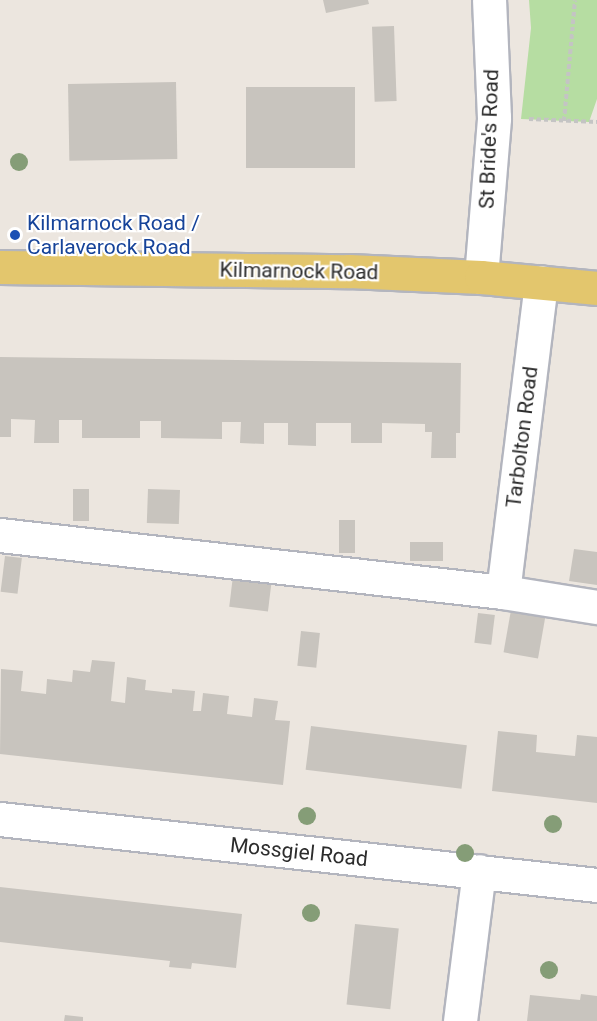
<!DOCTYPE html>
<style>
body{margin:0}
#map{position:relative;width:597px;height:1021px;overflow:hidden;background:#ece6df;font-family:Roboto,sans-serif}
div>[style]{position:absolute}
[style*='--x']{left:calc(var(--x)*1px);top:calc(var(--y)*1px);width:calc(var(--w)*1px);rotate:calc(var(--a)*1deg)}
.green>*{inset:0;background:#b6dda2}
.building>*{inset:0;background:#c8c4be;transform-origin:0 0}
.path>*{height:4px;margin-top:-2px;transform-origin:0;background:repeating-linear-gradient(90deg,#c4c4c4 0 4.5px,transparent 0 7.5px)}
.roads{filter:drop-shadow(2px 0 #b3b5be) drop-shadow(-2px 0 #b3b5be) drop-shadow(0 2px #b3b5be) drop-shadow(0 -2px #b3b5be)}
.minor>*{height:33px;margin:-16.5px;padding:0 16.5px;transform-origin:16.5px;border-radius:16.5px;background:#fff}
.major>*{height:33px;margin:-16.5px;padding:0 16.5px;transform-origin:16.5px;border-radius:16.5px;background:#e3c66d}
.trees>*{width:18px;height:18px;margin:-9px;border-radius:50%;background:#859d77}
.dots>*{width:16px;height:16px;translate:-50% -50%;box-sizing:border-box;border:3px solid #fff;border-radius:50%}
span{translate:-50% -50%;white-space:nowrap;text-align:center;line-height:1.15;-webkit-text-stroke:4.5px #fff;paint-order:stroke}
.street-label{font-size:21px;color:#2c2c2c}
.transit-label{font-size:21px;color:#164399}
.left{translate:0 -50%;text-align:left}
</style>
<div id="map">
<div class="green">
<i style="clip-path:polygon(529px 0,597px 0,597px 99px,589px 122px,521px 119px,531px 28px)"></i>
</div>
<div class="building">
<i style="clip-path:polygon(323px 0,368px 0,369px 4px,326px 13px)"></i>
<i style="left:394px;top:26px;width:75px;height:22px;rotate:88deg"></i>
<i style="left:176px;top:82px;width:77px;height:108px;rotate:89deg"></i>
<i style="left:246px;top:87px;width:109px;height:81px"></i>
<i style="clip-path:polygon(0 357px,461px 363px,460px 433px,456px 433px,456px 458px,431px 458px,432px 432px,425px 432px,425px 424px,382px 423px,382px 443px,351px 443px,351px 423px,316px 423px,316px 446px,288px 445px,288px 423px,264px 423px,264px 444px,240px 443px,241px 422px,222px 422px,222px 439px,161px 438px,161px 421px,140px 421px,140px 438px,82px 438px,82px 420px,59px 420px,59px 443px,34px 443px,35px 420px,11px 419px,11px 437px,0 437px)"></i>
<i style="left:73px;top:489px;width:16px;height:32px"></i>
<i style="left:148px;top:489px;width:32px;height:34px;rotate:2deg"></i>
<i style="left:339px;top:520px;width:16px;height:33px"></i>
<i style="left:410px;top:542px;width:33px;height:19px"></i>
<i style="clip-path:polygon(574px 549px,597px 552px,597px 585px,569px 581px)"></i>
<i style="left:5px;top:556px;width:17px;height:36px;rotate:7deg"></i>
<i style="left:233px;top:576px;width:39px;height:31px;rotate:7deg"></i>
<i style="left:511px;top:610px;width:35px;height:43px;rotate:10deg"></i>
<i style="left:478px;top:613px;width:17px;height:30px;rotate:7deg"></i>
<i style="left:301px;top:631px;width:19px;height:35px;rotate:6deg"></i>
<i style="clip-path:polygon(92px 660px,115px 662px,111px 701px,125px 703px,127px 677px,146px 680px,145px 690px,172px 693px,172px 689px,195px 691px,193px 711px,201px 711px,203px 693px,229px 696px,227px 714px,252px 717px,254px 698px,278px 701px,275px 720px,290px 721px,283px 785px,0 754px,1px 669px,23px 671px,21px 691px,46px 694px,47px 679px,72px 682px,73px 670px,90px 672px)"></i>
<i style="left:311px;top:726px;width:157px;height:44px;rotate:7deg"></i>
<i style="clip-path:polygon(498px 731px,537px 735px,536px 752px,575px 756px,577px 735px,597px 737px,597px 803px,492px 791px)"></i>
<i style="clip-path:polygon(0 887px,242px 914px,236px 968px,192px 963px,191px 969px,169px 967px,170px 961px,0 942px)"></i>
<i style="left:355px;top:924px;width:44px;height:81px;rotate:6deg"></i>
<i style="clip-path:polygon(581px 994px,597px 996px,597px 1021px,527px 1021px,530px 995px,580px 1000px)"></i>
<i style="clip-path:polygon(65px 1015px,83px 1017px,83px 1021px,64px 1021px)"></i>
</div>
<div class="path">
<i style="--x:529;--y:119;--w:68;--a:2.5"></i>
<i style="--x:564;--y:121;--w:121;--a:-84.8"></i>
</div>
<div class="roads">
<div class="minor">
<i style="--x:481;--y:277;--w:160;--a:-85.3"></i>
<i style="--x:494;--y:118;--w:118;--a:-92.4"></i>
<i style="--x:0;--y:535;--w:506;--a:6.47"></i>
<i style="--x:503;--y:592;--w:95;--a:9.1"></i>
<i style="--x:503;--y:592;--w:312;--a:-83"></i>
<i style="--x:0;--y:819;--w:601;--a:6.31"></i>
<i style="--x:460;--y:1021;--w:151;--a:-82.8"></i>
</div>
<div class="major">
<i style="--x:0;--y:267;--w:349;--a:0.7"></i>
<i style="--x:349;--y:271;--w:132;--a:2.6"></i>
<i style="--x:481;--y:277;--w:117;--a:5.4"></i>
</div>
</div>
<div class="trees">
<i style="left:19px;top:162px"></i>
<i style="left:307px;top:816px"></i>
<i style="left:553px;top:824px"></i>
<i style="left:465px;top:853px"></i>
<i style="left:311px;top:913px"></i>
<i style="left:549px;top:970px"></i>
</div>
<div class="dots">
<i style="left:15px;top:235px;background:#1a4fb4"></i>
</div>
<div class="street-label">
<span style="left:489px;top:139px;rotate:-88deg">St Bride's Road</span>
<span style="left:299px;top:271px;rotate:1deg">Kilmarnock Road</span>
<span style="left:522px;top:437px;rotate:-83deg">Tarbolton Road</span>
<span style="left:299px;top:852px;rotate:6deg">Mossgiel Road</span>
</div>
<div class="transit-label">
<span class="left" style="left:27px;top:235px">Kilmarnock Road /<br>Carlaverock Road</span>
</div>
</div>
